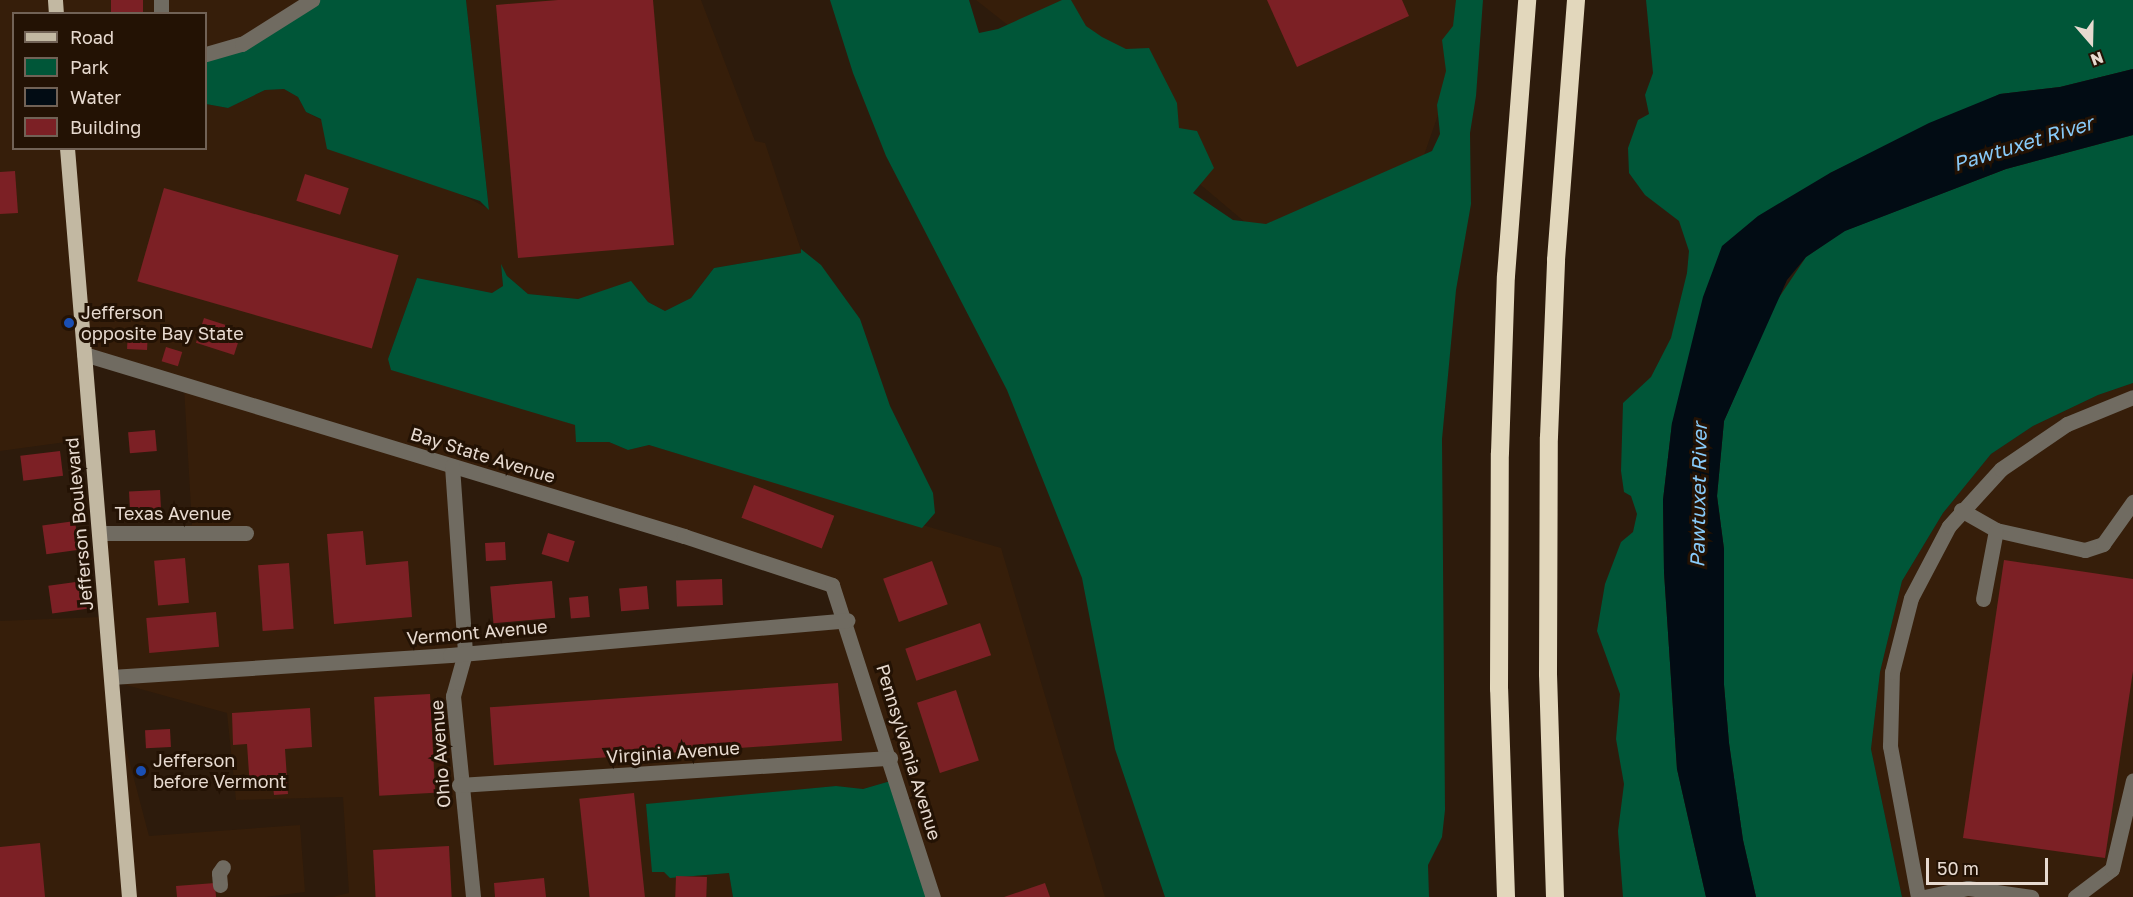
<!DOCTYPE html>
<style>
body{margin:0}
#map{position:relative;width:2133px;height:897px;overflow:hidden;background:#2d1b0c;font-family:"Golos Text",sans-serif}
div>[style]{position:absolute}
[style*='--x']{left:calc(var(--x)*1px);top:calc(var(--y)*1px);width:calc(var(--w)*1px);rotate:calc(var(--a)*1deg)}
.built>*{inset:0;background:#361e0a}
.green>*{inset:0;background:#005638}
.water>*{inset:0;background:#020c14}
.building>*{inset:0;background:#7c2025;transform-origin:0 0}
.minor>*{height:15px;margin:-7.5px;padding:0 7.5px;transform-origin:7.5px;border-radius:7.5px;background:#706b61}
.major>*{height:15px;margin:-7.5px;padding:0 7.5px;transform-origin:7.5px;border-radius:7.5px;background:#c2b8a2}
.highway>*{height:18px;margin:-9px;padding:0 9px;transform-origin:9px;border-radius:9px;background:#e2d7bc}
.dots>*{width:16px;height:16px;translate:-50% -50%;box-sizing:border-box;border:3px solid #231204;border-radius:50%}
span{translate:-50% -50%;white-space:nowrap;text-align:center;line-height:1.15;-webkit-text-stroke:6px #231204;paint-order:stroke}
.poi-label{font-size:18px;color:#e7dad0}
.left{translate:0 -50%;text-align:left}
.street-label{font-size:18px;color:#e7dad0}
.water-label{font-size:20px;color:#88caf8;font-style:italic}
.legend{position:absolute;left:12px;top:12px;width:195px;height:138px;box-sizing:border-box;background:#231204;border:2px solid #716256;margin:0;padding:8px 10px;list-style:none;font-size:18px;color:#e7dad0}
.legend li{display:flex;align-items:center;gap:12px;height:30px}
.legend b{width:30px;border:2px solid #716256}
.north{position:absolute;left:2061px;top:12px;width:60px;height:60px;-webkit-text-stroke:4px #231204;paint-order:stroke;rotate:160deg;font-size:16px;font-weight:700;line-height:24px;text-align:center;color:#e7dad0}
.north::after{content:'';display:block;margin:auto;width:21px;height:27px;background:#e7dad0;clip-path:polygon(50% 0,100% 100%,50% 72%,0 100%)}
.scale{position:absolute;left:1926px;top:858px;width:122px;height:27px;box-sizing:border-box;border:3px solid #e7dad0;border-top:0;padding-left:8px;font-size:18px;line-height:21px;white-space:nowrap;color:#e7dad0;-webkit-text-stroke:4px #231204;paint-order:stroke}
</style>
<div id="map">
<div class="built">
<i style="clip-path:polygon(evenodd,0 0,319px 0,206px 56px,206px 14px,14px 14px,14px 148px,206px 148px,206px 104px,228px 108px,265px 90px,284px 89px,298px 97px,306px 112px,489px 209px,466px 0,701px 0,755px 141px,765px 143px,802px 253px,714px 268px,691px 298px,665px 311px,648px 302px,631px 282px,578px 299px,528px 294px,507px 276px,501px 266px,503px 286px,492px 293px,417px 278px,388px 359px,575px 425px,577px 442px,609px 442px,628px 450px,649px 445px,1001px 548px,1105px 897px,932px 897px,894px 780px,863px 789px,836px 786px,646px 805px,664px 872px,670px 878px,729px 873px,733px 897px,332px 897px,349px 893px,343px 797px,236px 800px,227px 713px,108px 680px,149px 836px,300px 825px,305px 892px,265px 897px,0 897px,0 621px,100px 617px,95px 535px,192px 525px,184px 387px,87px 359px,88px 439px,0 451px,0 0,459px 470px,833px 588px,836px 621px,466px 647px,459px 470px)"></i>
<i style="clip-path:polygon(976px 0,1469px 0,1464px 40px,1422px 161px,1259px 234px,1061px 67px)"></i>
<i style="clip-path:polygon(2133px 383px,2133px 897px,1902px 897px,1871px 749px,1880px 672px,1902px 581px,1943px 513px,1991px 454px,2033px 426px,2098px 395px)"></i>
</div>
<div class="green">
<i style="clip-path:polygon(319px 0,466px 0,489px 210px,480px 201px,327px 149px,321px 119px,306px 112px,298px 97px,284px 89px,265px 90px,228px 108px,206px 104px,206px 56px)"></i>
<i style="clip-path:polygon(830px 0,969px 0,979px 33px,998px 29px,1062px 0,1071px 0,1086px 26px,1102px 37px,1126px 49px,1149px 48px,1177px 103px,1179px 128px,1197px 131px,1214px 168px,1193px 193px,1233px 220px,1266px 224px,1432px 151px,1440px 134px,1437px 105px,1446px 71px,1442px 40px,1453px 26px,1456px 0,1483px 0,1476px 96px,1470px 133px,1471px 204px,1456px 290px,1442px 439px,1445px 810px,1442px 837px,1428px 865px,1429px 897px,1165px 897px,1115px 749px,1082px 578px,1007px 390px,886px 156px,853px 73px)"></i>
<i style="clip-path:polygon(1646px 0,2133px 0,2133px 69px,2060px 87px,2000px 94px,1830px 173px,1672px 423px,1663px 500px,1664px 572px,1677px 769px,1706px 897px,1623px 897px,1618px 831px,1624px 784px,1616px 739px,1620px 694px,1597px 631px,1605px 584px,1621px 542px,1633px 532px,1637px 514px,1631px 496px,1624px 492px,1621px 471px,1623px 403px,1651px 377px,1671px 338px,1687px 273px,1689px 251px,1679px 221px,1645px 195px,1629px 173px,1628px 148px,1638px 120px,1649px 114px,1645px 95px,1653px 73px)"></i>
<i style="clip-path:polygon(2133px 135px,2133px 383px,2098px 395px,2033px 426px,1991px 454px,1943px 513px,1902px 581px,1880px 672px,1871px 749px,1902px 897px,1756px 897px,1743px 840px,1729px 743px,1724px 685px,1724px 549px,1717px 496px,1724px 421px,1776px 302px,1806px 257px,1844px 231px,2006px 169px)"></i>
<i style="clip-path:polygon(801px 249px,821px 265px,860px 319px,890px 406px,933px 493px,935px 513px,922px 528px,649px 445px,628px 450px,609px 442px,576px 442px,575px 425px,391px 370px,388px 359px,417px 278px,492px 293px,503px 286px,501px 264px,507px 276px,528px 294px,578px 299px,631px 281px,648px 302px,665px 311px,691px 298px,714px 268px,801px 253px)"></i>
<i style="clip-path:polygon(894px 780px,932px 897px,733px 897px,729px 873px,670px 878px,664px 872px,652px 872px,646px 804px,836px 786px,863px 789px)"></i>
</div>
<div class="water">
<i style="clip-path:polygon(2133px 69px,2133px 135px,2006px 169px,1845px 231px,1806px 257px,1787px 280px,1724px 421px,1717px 496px,1724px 549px,1724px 685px,1729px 743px,1743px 840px,1756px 897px,1706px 897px,1677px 769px,1664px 572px,1663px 500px,1672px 423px,1703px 297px,1722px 246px,1758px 216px,1830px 173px,1929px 123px,2000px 94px,2060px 87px)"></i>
</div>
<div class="building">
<i style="left:111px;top:0;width:32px;height:14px"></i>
<i style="clip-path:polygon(558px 0,653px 0,674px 245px,518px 258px,496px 5px)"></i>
<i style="clip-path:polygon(1267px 0,1402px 0,1409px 16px,1297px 67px)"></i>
<i style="clip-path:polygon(15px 171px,18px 213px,0 214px,0 172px)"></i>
<i style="left:305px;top:174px;width:46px;height:28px;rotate:18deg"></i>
<i style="left:164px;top:188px;width:244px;height:97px;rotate:16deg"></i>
<i style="left:204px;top:318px;width:40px;height:26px;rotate:18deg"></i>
<i style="left:128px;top:331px;width:20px;height:18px;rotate:3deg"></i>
<i style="left:166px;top:347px;width:17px;height:15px;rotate:17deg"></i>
<i style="left:155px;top:430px;width:21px;height:27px;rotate:85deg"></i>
<i style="left:60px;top:451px;width:25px;height:40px;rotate:83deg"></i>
<i style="left:754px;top:485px;width:86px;height:35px;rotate:21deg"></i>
<i style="left:160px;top:490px;width:20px;height:31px;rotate:87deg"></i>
<i style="left:75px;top:521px;width:29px;height:33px;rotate:82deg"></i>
<i style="clip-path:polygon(363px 531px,366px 565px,408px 561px,412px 617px,334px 624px,327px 534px)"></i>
<i style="left:548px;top:533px;width:28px;height:22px;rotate:17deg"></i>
<i style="left:505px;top:542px;width:18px;height:20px;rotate:87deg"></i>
<i style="left:185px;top:558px;width:45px;height:31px;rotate:85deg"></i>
<i style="clip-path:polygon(2004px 560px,2133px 579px,2133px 671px,2105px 858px,1963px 838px)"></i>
<i style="left:932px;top:561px;width:46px;height:52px;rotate:70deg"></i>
<i style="left:289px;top:563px;width:66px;height:31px;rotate:86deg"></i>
<i style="left:722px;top:579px;width:26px;height:46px;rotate:88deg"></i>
<i style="left:83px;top:581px;width:28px;height:35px;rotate:82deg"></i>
<i style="left:552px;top:581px;width:37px;height:62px;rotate:85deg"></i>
<i style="left:647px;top:586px;width:23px;height:28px;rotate:85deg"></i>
<i style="left:588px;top:596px;width:21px;height:19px;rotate:85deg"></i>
<i style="left:216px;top:612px;width:35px;height:70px;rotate:85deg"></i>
<i style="left:980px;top:623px;width:34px;height:79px;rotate:71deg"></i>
<i style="left:838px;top:683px;width:58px;height:349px;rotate:86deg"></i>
<i style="left:956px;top:690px;width:74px;height:41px;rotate:72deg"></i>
<i style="left:430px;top:694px;width:99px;height:56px;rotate:87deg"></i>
<i style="clip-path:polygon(310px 708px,312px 747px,285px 749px,288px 794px,274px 795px,273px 786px,250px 788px,247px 744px,233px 745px,232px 713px)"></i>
<i style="left:170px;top:729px;width:18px;height:25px;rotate:87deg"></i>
<i style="left:634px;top:793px;width:105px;height:55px;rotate:84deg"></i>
<i style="clip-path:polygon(40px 843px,45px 897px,0 897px,0 847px)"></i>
<i style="left:449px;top:846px;width:51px;height:76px;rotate:87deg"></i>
<i style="left:676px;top:876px;width:31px;height:21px;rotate:2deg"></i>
<i style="clip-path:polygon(544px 878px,546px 897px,495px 897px,494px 883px)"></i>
<i style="clip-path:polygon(215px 883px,216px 897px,177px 897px,176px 886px)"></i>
<i style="clip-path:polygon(1045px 883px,1050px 897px,1004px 897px)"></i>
</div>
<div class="minor">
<i style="--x:161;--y:0;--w:14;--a:90"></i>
<i style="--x:206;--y:54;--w:37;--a:-16"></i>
<i style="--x:242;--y:44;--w:83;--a:-32.2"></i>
<i style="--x:84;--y:354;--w:627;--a:16.87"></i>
<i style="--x:684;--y:536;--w:156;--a:18.3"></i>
<i style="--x:832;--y:585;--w:328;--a:72.1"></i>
<i style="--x:452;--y:466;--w:187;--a:86"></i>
<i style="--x:465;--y:653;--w:45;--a:105.6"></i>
<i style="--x:453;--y:696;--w:202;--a:84.3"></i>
<i style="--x:1961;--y:510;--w:40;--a:29.7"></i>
<i style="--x:1996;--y:530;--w:91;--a:12.7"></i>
<i style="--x:2085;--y:550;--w:19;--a:-18"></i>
<i style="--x:2103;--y:544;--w:52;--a:-54.5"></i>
<i style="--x:99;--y:533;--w:147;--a:0"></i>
<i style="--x:1983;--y:599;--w:70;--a:-79.3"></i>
<i style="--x:111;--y:677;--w:340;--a:-3.7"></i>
<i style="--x:450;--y:655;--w:399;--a:-5"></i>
<i style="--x:459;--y:785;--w:432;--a:-3.6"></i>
<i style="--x:220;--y:885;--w:12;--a:-95"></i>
<i style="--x:219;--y:873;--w:7;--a:-56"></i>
<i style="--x:1918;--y:897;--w:154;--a:-100.5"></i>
<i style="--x:1890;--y:746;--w:74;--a:-88.5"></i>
<i style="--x:1892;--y:672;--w:76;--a:-75.6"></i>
<i style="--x:1911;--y:598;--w:81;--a:-62.2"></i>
<i style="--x:1949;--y:526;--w:77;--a:-47.6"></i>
<i style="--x:2001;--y:469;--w:80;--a:-34.3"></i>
<i style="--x:2067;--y:424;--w:71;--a:-22.2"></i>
<i style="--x:1924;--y:897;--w:45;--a:-11.6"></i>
<i style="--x:1968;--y:888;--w:64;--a:8.1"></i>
<i style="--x:2075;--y:897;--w:46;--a:-37.1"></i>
<i style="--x:2112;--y:869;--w:91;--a:-76.7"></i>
</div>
<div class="major">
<i style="--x:55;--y:0;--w:14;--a:86"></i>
<i style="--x:67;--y:148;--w:752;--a:85.27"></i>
</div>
<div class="highway">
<i style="--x:1506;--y:897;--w:208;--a:-91.9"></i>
<i style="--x:1499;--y:689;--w:236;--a:-89.8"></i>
<i style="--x:1500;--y:453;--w:177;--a:-88.1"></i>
<i style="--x:1506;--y:276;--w:277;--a:-85.6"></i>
<i style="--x:1555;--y:897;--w:223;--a:-91.8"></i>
<i style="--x:1548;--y:674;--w:237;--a:-89.8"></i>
<i style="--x:1549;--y:437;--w:177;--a:-87.7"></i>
<i style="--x:1556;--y:260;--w:261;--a:-85.6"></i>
</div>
<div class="dots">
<i style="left:69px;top:323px;background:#1a4fb4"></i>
<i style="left:141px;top:771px;background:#1a4fb4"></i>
</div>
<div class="poi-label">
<span class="left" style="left:81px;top:323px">Jefferson<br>opposite Bay State</span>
<span class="left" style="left:153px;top:771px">Jefferson<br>before Vermont</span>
</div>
<div class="street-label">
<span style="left:483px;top:455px;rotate:17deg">Bay State Avenue</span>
<span style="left:173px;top:513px">Texas Avenue</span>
<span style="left:79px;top:524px;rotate:-95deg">Jefferson Boulevard</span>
<span style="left:477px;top:632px;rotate:-5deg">Vermont Avenue</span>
<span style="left:673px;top:752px;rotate:-4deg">Virginia Avenue</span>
<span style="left:909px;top:752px;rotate:73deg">Pennsylvania Avenue</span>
<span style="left:440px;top:754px;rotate:-94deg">Ohio Avenue</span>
</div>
<div class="water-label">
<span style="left:2023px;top:143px;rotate:-17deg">Pawtuxet River</span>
<span style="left:1698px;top:495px;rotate:-89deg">Pawtuxet River</span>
</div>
<ul class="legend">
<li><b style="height:8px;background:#c2b8a2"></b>Road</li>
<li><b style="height:16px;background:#005638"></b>Park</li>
<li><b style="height:16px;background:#020c14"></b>Water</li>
<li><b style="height:16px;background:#7c2025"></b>Building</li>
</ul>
<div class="north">N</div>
<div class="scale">50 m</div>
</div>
